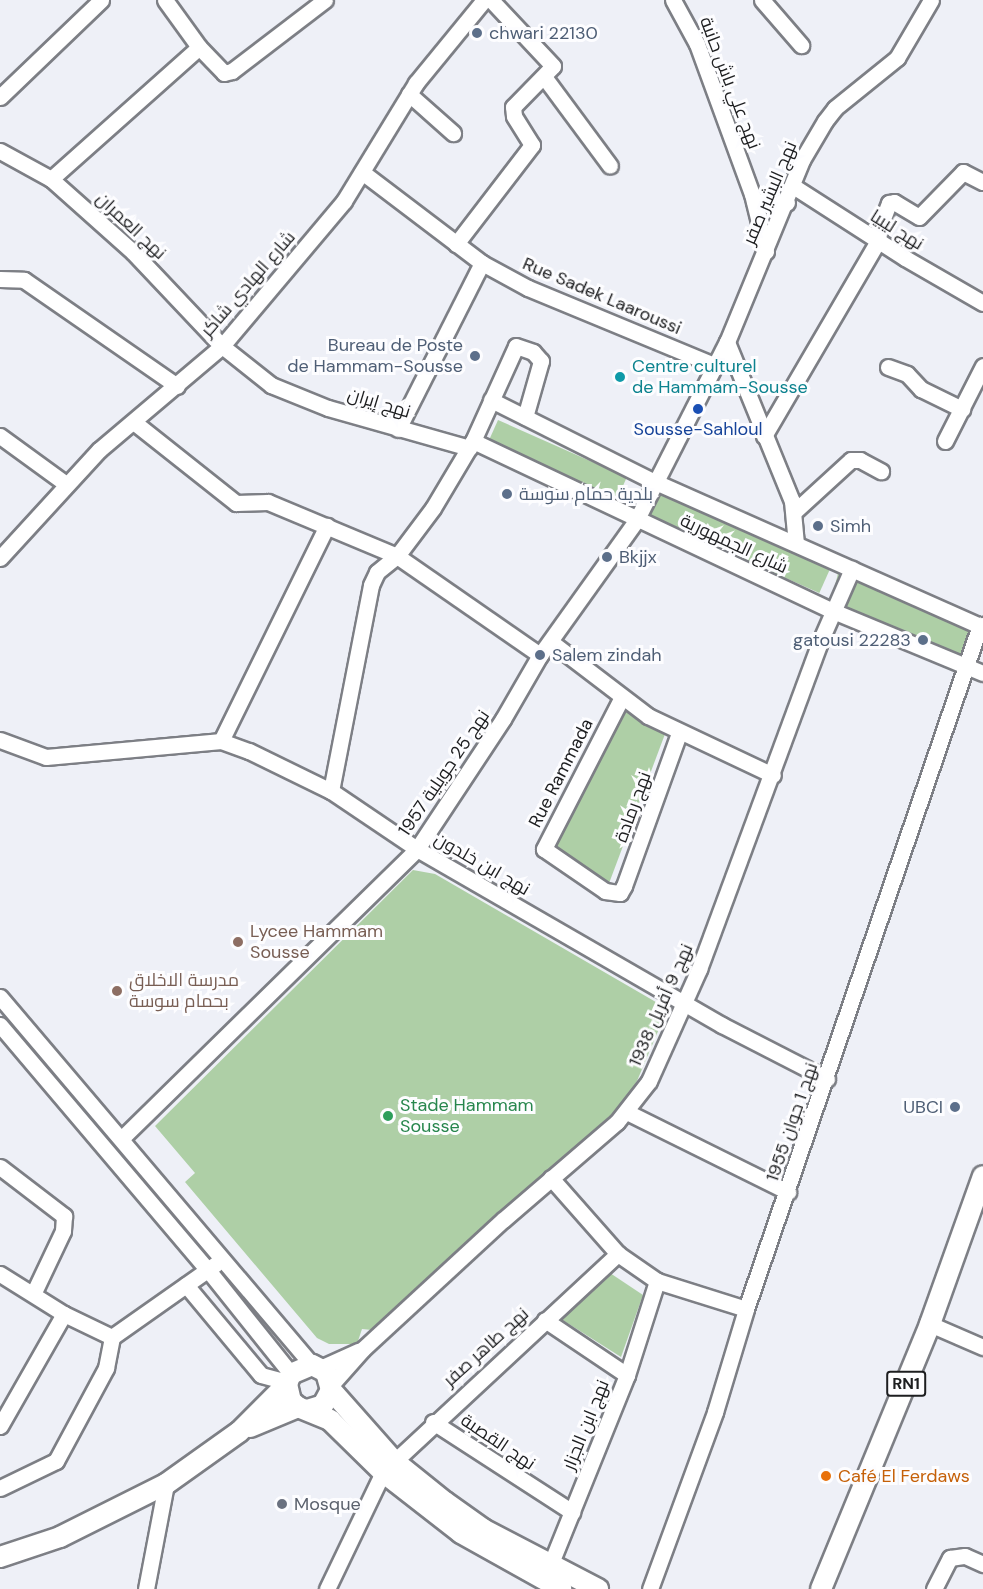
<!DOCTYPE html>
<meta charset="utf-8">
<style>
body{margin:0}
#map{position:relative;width:983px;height:1589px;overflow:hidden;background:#eef0f7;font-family:"DM Sans",Cairo,sans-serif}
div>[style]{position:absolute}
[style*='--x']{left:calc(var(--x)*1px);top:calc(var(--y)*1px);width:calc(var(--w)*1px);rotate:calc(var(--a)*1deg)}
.green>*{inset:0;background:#aecfa6;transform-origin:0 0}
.roads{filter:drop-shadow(2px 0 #7d7f85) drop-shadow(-2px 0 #7d7f85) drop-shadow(0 2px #7d7f85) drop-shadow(0 -2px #7d7f85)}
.minor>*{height:15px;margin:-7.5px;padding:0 7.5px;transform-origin:7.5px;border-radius:7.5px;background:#fff}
.major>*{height:20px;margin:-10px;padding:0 10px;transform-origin:10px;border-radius:10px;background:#fff}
.dots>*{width:16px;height:16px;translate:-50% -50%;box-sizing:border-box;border:3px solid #fdfdff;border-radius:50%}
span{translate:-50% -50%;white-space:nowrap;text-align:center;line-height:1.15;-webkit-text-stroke:6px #fdfdff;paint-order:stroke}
.shield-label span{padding:2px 4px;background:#fdfdff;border:2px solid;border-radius:4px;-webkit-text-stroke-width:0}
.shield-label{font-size:16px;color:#1d1e20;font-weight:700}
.service-label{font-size:18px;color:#4e5e75}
.left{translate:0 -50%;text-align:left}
.right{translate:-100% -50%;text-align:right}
.street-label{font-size:18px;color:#1d1e20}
.culture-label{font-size:18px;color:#0d838f}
.transit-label{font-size:18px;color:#164399}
.education-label{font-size:18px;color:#785e54}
.leisure-label{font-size:18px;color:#27864d}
.food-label{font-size:18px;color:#c56008}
.worship-label{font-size:18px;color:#5b616d}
</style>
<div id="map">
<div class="green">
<i style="left:498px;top:420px;width:141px;height:29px;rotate:24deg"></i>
<i style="left:657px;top:488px;width:191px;height:30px;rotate:24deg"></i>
<i style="clip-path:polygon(842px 557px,978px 618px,962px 657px,830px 606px)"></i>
<i style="clip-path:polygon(625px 703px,633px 715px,665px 734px,605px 894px,546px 859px)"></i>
<i style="clip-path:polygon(413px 870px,435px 874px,661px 1005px,664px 1017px,637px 1081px,622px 1105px,372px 1330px,362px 1329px,357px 1344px,329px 1344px,317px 1338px,185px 1182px,195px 1173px,155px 1126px)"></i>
<i style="clip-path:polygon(610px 1273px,643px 1295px,621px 1357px,561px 1319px)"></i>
</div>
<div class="roads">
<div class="minor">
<i style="--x:165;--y:0;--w:58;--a:54.1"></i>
<i style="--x:673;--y:0;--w:50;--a:61.4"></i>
<i style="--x:697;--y:44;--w:160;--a:69.9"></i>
<i style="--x:752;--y:194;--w:59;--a:76.2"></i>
<i style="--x:762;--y:0;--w:60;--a:49.1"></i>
<i style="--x:545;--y:78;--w:109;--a:53.5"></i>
<i style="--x:409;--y:94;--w:59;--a:41.6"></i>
<i style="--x:0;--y:97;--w:140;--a:-43.8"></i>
<i style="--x:0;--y:151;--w:58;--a:28.8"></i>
<i style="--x:51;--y:179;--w:110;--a:41.7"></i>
<i style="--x:133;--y:252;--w:129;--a:46.6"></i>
<i style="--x:222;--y:346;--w:63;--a:38.5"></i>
<i style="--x:271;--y:385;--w:61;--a:22"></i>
<i style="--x:328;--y:408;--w:147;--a:15.8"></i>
<i style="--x:362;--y:172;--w:151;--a:37.2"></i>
<i style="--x:482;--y:263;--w:52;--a:28.5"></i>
<i style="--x:528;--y:288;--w:201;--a:22.5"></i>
<i style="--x:51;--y:179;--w:198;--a:-41.7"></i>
<i style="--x:199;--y:47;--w:36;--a:46"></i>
<i style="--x:224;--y:73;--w:8;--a:-14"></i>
<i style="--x:232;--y:71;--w:117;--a:-37.4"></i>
<i style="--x:793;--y:186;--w:133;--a:32.7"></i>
<i style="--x:905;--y:258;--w:90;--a:30"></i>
<i style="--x:754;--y:201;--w:33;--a:3"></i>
<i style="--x:456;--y:244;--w:125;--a:-52.5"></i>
<i style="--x:532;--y:145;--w:34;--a:-122"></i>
<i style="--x:514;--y:116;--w:9;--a:-96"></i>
<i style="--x:513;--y:107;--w:57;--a:-45.7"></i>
<i style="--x:553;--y:66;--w:91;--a:-133.2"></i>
<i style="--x:0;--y:279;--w:24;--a:2"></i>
<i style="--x:24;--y:280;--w:186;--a:34.7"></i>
<i style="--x:727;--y:342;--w:172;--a:67.8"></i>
<i style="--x:792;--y:501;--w:43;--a:84.7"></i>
<i style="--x:888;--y:367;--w:20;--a:20"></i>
<i style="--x:907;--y:374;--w:21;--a:47"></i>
<i style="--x:921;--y:389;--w:46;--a:26"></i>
<i style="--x:491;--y:400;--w:181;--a:26.6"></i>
<i style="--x:653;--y:481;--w:361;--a:23.9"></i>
<i style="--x:135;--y:423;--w:129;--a:38.4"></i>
<i style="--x:236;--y:503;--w:32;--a:-2"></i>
<i style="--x:268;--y:502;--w:140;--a:22.7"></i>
<i style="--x:397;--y:556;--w:174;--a:34.7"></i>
<i style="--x:398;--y:429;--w:186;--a:-63.2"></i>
<i style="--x:0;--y:436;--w:82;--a:36"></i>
<i style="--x:764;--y:436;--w:226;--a:-59.7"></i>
<i style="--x:878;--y:241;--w:12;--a:-85"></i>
<i style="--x:879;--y:229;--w:28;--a:-69"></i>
<i style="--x:889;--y:203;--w:5;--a:-11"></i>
<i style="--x:894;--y:202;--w:29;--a:31"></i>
<i style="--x:919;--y:217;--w:63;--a:-45.6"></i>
<i style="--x:963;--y:172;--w:22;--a:27"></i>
<i style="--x:473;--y:441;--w:398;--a:25.3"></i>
<i style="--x:833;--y:611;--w:162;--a:22.5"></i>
<i style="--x:945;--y:441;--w:84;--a:-63.1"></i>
<i style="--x:794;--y:512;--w:77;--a:-42.4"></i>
<i style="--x:851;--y:460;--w:9;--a:0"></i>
<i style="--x:860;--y:460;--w:24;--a:28"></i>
<i style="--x:0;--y:558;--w:147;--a:-47.5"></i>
<i style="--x:99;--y:450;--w:161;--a:-40.2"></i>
<i style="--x:222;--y:346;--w:189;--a:-49.9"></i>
<i style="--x:344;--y:201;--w:138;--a:-58.6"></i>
<i style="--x:416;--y:83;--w:107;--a:-50.7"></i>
<i style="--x:551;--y:642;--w:122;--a:37.3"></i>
<i style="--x:648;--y:716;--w:138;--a:25.3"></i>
<i style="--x:622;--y:697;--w:171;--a:117.2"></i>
<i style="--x:544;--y:849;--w:74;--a:34.5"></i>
<i style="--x:605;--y:891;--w:15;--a:8"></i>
<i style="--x:620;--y:893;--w:8;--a:-60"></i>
<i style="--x:624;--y:886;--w:163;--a:-70.2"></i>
<i style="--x:0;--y:740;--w:49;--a:20.3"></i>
<i style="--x:46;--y:757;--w:176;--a:-5.2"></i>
<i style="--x:221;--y:741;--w:30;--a:20"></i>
<i style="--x:249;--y:751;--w:91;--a:26"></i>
<i style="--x:331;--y:791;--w:104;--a:34"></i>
<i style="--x:417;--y:849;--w:352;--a:30"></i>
<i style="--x:722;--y:1025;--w:118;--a:27.2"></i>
<i style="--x:221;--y:741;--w:240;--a:-63.8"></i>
<i style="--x:331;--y:791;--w:210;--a:-79"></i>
<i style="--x:371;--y:585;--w:14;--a:-65"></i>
<i style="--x:377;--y:572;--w:26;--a:-39"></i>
<i style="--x:397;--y:556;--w:60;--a:-53.1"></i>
<i style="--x:433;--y:508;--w:78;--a:-59.2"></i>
<i style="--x:473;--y:441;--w:104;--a:-65.6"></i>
<i style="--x:516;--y:346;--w:18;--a:19"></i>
<i style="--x:533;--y:352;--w:12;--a:48"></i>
<i style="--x:541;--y:361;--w:58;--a:105.9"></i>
<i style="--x:0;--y:997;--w:482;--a:49.7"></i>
<i style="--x:0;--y:1025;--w:321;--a:49.7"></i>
<i style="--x:208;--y:1270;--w:133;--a:51.4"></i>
<i style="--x:627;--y:1112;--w:180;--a:26.4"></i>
<i style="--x:122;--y:1138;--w:413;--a:-44.4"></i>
<i style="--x:417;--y:849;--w:156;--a:-56.5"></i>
<i style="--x:503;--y:719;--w:74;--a:-60"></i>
<i style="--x:540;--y:655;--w:165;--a:-54.4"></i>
<i style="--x:636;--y:521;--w:201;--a:-63.1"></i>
<i style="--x:727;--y:342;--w:197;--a:-67.6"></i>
<i style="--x:802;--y:160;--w:45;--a:-59.5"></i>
<i style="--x:825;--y:121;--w:16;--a:-52"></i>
<i style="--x:835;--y:108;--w:80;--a:-38.9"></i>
<i style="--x:897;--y:58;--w:67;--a:-59.6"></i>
<i style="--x:0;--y:1167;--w:81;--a:37.4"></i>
<i style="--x:64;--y:1216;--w:15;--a:94"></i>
<i style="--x:63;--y:1231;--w:68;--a:115.4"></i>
<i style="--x:551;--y:1178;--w:101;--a:48.6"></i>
<i style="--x:618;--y:1254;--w:47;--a:34.7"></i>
<i style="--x:657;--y:1281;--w:93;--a:17.5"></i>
<i style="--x:0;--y:1274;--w:75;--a:32"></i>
<i style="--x:64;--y:1314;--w:53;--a:25.6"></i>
<i style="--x:112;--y:1337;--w:127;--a:-35.1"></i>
<i style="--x:186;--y:1285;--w:117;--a:50.2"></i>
<i style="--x:261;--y:1375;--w:28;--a:15"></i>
<i style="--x:545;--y:1320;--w:99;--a:33.9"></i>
<i style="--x:930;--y:1324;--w:58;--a:23.5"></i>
<i style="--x:320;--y:1368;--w:42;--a:-24.1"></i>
<i style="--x:331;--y:1385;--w:48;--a:-48.4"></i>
<i style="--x:363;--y:1349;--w:190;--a:-42.7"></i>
<i style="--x:503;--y:1220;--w:150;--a:-40.7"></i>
<i style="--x:617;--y:1122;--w:52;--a:-52"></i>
<i style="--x:649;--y:1081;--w:123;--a:-65.9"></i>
<i style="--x:699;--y:969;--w:346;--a:-69.7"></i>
<i style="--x:819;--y:644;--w:82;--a:-66.3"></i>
<i style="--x:433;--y:1422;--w:166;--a:32.9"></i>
<i style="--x:0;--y:1426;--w:129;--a:-60.3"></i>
<i style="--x:0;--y:1488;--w:62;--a:-25.7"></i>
<i style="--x:56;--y:1461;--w:106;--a:-61.7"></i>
<i style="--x:106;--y:1368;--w:32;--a:-79"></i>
<i style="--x:547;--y:1573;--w:214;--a:-68"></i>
<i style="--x:627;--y:1375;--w:99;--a:-72.3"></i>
<i style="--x:146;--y:1589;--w:107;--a:-79.2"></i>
<i style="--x:327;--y:1589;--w:130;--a:-64.4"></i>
<i style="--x:383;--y:1472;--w:321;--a:-42.9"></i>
<i style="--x:650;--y:1589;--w:189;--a:-69.8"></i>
<i style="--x:715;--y:1412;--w:108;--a:-73.2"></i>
<i style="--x:746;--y:1309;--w:723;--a:-71.11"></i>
<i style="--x:934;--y:1589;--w:35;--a:-63"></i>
<i style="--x:950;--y:1558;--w:15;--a:-8"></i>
<i style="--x:965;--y:1556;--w:20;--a:24"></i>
</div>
<div class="major">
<i style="--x:331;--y:1390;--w:95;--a:48.4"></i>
<i style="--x:394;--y:1461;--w:65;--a:38.8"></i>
<i style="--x:445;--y:1502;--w:47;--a:35.4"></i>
<i style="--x:483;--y:1529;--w:130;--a:27.6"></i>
<i style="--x:307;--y:1410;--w:17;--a:-17"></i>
<i style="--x:323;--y:1405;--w:17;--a:-62"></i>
<i style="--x:331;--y:1390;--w:19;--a:-106"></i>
<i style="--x:326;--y:1372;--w:16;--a:-153"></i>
<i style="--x:312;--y:1365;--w:23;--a:157"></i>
<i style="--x:291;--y:1374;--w:11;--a:112"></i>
<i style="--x:287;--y:1384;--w:17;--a:77"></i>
<i style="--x:291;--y:1401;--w:9;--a:41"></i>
<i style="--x:298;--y:1407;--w:35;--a:22"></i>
<i style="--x:330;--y:1420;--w:74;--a:44.5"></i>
<i style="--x:383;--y:1472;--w:99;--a:38"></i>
<i style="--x:461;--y:1533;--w:115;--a:29.2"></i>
<i style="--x:250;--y:1427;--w:52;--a:-22.6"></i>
<i style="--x:0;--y:1557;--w:63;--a:-18.4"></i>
<i style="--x:60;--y:1537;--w:119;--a:-26.6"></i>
<i style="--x:166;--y:1484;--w:90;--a:-35.5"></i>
<i style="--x:239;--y:1432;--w:68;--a:-45"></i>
<i style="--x:821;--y:1589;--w:287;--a:-67.6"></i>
<i style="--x:930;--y:1324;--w:157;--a:-70.3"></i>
</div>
</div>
<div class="dots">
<i style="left:477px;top:33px;background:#5c6f8a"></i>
<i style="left:475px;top:356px;background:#5c6f8a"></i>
<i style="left:620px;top:377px;background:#0f9aa8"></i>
<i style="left:698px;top:409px;background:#1a4fb4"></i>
<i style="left:507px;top:494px;background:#5c6f8a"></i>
<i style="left:818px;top:526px;background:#5c6f8a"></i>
<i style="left:607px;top:557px;background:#5c6f8a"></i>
<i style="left:923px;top:640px;background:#5c6f8a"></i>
<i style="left:540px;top:655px;background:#5c6f8a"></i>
<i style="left:238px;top:942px;background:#8d6e63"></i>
<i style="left:117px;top:991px;background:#8d6e63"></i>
<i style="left:955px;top:1107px;background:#5c6f8a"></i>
<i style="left:388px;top:1116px;background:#2e9e5b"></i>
<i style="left:826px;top:1476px;background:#e8710a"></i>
<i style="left:282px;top:1504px;background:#6b7280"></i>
</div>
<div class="shield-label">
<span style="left:906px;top:1384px">RN1</span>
</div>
<div class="service-label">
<span class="left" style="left:489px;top:33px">chwari 22130</span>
<span class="right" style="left:463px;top:356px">Bureau de Poste<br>de Hammam-Sousse</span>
<span class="left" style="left:519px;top:494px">بلدية حمام سوسة</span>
<span class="left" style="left:830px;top:526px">Simh</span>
<span class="left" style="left:619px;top:557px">Bkjjx</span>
<span class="right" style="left:911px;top:640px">gatousi 22283</span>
<span class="left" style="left:552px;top:655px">Salem zindah</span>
<span class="right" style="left:943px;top:1107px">UBCI</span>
</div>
<div class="street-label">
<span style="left:730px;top:83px;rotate:69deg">نهج علي باش حانبة</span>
<span style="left:770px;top:193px;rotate:-67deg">نهج البشير صفر</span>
<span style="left:131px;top:226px;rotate:43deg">نهج العمران</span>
<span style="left:897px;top:230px;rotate:32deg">نهج ليبيا</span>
<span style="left:248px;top:284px;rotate:-49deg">شارع الهادي شاكر</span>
<span style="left:602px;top:296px;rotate:23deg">Rue Sadek Laaroussi</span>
<span style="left:379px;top:403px;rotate:17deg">نهج إيران</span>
<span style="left:734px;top:544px;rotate:25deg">شارع الجمهورية</span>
<span style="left:444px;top:773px;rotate:-56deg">نهج 25 جويلية 1957</span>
<span style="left:561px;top:773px;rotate:-63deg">Rue Rammada</span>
<span style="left:633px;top:807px;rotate:-70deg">نهج رمادة</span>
<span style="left:482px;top:864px;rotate:30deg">نهج ابن خلدون</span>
<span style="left:661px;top:1005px;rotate:-66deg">نهج 9 أفريل 1938</span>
<span style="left:792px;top:1122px;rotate:-71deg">نهج 1 جوان 1955</span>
<span style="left:486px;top:1347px;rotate:-42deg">نهج طاهر صفر</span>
<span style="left:586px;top:1425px;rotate:-68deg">نهج ابن الجزار</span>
<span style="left:498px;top:1442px;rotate:34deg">نهج القصبة</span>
</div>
<div class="culture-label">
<span class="left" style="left:632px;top:377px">Centre culturel<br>de Hammam-Sousse</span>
</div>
<div class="transit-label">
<span style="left:698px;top:429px">Sousse-Sahloul</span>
</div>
<div class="education-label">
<span class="left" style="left:250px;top:942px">Lycee Hammam<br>Sousse</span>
<span class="left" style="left:129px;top:991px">مدرسة الاخلاق<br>بحمام سوسة</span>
</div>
<div class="leisure-label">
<span class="left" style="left:400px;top:1116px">Stade Hammam<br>Sousse</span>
</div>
<div class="food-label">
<span class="left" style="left:838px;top:1476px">Café El Ferdaws</span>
</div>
<div class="worship-label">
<span class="left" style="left:294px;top:1504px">Mosque</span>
</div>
</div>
